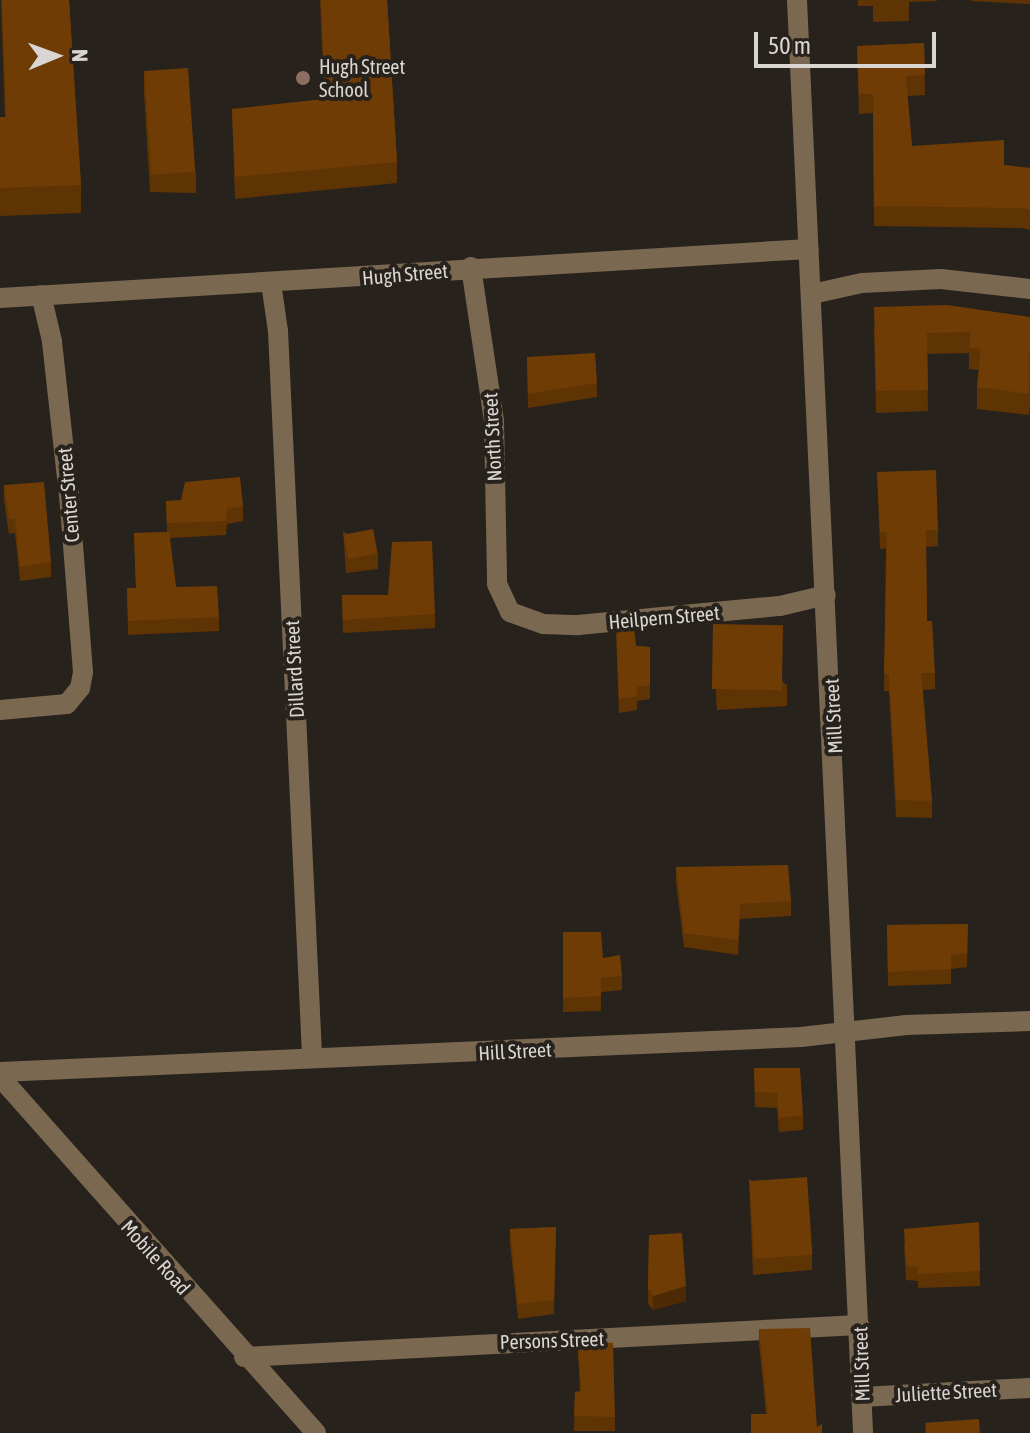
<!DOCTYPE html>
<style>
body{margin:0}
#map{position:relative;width:1030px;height:1433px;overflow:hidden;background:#28221d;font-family:"Asap Condensed",sans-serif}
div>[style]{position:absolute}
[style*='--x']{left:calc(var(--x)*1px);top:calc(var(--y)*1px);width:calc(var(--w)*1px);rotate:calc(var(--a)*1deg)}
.minor>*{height:20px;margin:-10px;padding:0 10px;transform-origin:10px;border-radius:10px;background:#7b6851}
.wall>*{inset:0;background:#5f3405}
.shaded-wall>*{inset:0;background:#4e2a04}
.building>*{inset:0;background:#6f3c06;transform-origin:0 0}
.dots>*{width:22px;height:22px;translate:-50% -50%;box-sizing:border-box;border:4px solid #28221d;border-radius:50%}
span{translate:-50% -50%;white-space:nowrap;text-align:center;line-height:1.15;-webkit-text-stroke:8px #28221d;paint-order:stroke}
.poi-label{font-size:20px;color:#d9d5d2}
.left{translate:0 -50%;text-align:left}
.street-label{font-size:20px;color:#d9d5d2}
.north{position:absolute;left:16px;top:16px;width:80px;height:80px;-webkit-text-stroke:6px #28221d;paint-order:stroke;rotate:89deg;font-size:22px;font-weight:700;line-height:32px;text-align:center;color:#d9d5d2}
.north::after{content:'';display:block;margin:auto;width:28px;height:36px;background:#d9d5d2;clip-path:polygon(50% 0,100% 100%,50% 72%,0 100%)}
.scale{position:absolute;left:754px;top:32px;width:182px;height:36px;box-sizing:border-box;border:4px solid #d9d5d2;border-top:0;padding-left:10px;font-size:24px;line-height:28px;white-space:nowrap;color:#d9d5d2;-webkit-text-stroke:6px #28221d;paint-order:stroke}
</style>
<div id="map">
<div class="minor">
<i style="--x:797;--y:0;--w:1435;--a:87.36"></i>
<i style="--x:471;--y:267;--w:156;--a:81.5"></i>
<i style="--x:494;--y:421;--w:163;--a:88.9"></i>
<i style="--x:497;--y:584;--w:31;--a:65"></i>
<i style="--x:510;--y:612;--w:35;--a:20"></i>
<i style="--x:543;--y:624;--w:35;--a:2"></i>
<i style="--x:578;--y:625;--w:203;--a:-5.4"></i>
<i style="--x:780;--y:606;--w:47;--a:-13.4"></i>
<i style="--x:271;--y:283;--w:49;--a:81.7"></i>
<i style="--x:278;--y:331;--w:726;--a:87.31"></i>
<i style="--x:812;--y:294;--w:51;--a:-12.4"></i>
<i style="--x:862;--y:283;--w:79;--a:-2.9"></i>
<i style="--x:941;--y:279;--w:90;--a:6.4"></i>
<i style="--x:0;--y:298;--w:810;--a:-3.47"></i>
<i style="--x:0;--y:710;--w:67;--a:-5.1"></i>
<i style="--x:67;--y:704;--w:21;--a:-51"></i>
<i style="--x:80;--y:688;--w:16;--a:-79"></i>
<i style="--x:83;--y:672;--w:177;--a:-94.5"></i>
<i style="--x:69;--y:496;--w:156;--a:-96.3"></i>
<i style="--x:52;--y:341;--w:47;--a:-103.4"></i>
<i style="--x:0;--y:1072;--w:802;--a:-2.5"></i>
<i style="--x:801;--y:1037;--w:106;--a:-6.5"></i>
<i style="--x:906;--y:1025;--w:124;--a:-1.8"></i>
<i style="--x:0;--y:1077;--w:476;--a:48.4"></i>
<i style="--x:244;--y:1357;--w:616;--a:-2.98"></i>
<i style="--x:862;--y:1397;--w:168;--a:-3.1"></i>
</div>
<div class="wall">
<i style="clip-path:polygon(1px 0,69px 0,81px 185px,81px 213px,0 216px,0 117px,5px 117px)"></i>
<i style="clip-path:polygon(320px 0,387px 0,397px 162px,397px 183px,235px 199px,232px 109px,324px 99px)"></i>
<i style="clip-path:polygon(858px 0,937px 0,937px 1px,909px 2px,909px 21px,873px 22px,873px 6px,858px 6px)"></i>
<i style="clip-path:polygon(971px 0,1030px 0,1030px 4px,971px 1px)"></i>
<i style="clip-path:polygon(924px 43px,925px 95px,907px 96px,912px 146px,1004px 165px,1030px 168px,1030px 230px,1022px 228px,874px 226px,873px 113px,859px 114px,857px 46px)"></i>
<i style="clip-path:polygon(144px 72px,196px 172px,196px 193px,150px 192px,144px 93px)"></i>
<i style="clip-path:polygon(1030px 317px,1030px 405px,1029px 415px,977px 409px,977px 387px,979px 370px,969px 369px,969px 353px,927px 354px,928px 411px,876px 413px,874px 328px)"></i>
<i style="clip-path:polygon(527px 357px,597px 383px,597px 397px,528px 408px)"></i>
<i style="clip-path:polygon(877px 472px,938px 530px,938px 546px,926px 547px,927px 621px,935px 673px,935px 689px,923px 690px,932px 801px,932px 818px,896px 817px,889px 691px,884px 691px,886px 548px,880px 549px)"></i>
<i style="clip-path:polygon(4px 485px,51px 562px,51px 577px,20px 581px,15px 533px,9px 534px,4px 500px)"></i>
<i style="clip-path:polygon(166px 501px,243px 506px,243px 521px,227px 524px,226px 535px,170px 538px,176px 587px,219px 617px,219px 631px,128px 635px,127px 588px,136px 588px,134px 533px,167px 532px)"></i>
<i style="clip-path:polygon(343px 531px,378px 554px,378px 569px,346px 573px)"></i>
<i style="clip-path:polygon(342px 595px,388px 595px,435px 614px,435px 628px,343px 633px)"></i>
<i style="clip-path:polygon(713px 624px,787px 685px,787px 706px,717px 710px,713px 646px)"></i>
<i style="clip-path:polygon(616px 634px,636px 646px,650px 647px,650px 699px,637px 701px,637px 710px,619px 713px)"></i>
<i style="clip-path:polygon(676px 867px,791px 901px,791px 916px,740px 919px,738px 955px,684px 947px,676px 882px)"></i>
<i style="clip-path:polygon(968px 924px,967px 967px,951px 969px,951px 984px,888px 986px,887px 925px)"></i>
<i style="clip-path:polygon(563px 932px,603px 958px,622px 976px,622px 990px,601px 992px,601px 1011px,563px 1012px)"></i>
<i style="clip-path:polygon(754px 1068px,803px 1115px,803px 1130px,779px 1132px,777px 1108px,755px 1107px)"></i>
<i style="clip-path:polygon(749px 1178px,812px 1255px,812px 1270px,753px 1275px)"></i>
<i style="clip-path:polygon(979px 1222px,980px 1286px,918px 1288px,918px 1281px,906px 1280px,904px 1244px)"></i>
<i style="clip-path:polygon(556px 1227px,554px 1314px,518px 1319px,510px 1243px,510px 1229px)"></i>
<i style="clip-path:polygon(649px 1235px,686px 1301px,653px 1310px,648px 1304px)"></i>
<i style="clip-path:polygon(759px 1329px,817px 1427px,766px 1414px,759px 1343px)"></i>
<i style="clip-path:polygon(578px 1350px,615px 1417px,615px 1431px,574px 1431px,575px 1392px,580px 1391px)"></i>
</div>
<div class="shaded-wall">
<i style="clip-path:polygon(686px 1286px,686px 1301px,653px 1310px,653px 1296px)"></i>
</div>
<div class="building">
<i style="clip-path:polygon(2px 0,69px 0,81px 185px,0 188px,0 117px,6px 117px)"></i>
<i style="clip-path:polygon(321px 0,387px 0,397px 162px,235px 177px,232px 109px,325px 99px)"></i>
<i style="clip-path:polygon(924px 43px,925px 75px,906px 76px,912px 146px,1004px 140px,1004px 165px,1030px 168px,1030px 210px,1022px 208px,874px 206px,873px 94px,859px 94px,857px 46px)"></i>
<i style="left:188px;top:68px;width:104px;height:44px;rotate:86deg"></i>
<i style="clip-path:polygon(947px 305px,1030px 317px,1029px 394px,977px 387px,981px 349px,969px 347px,971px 332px,927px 333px,928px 390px,876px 391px,874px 307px)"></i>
<i style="clip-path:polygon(595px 353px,597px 383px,528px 394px,527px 357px)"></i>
<i style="clip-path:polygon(936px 470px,938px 530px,926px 530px,927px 621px,932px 621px,935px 673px,921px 673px,932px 801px,896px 800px,889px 674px,884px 674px,887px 532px,880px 532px,877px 472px)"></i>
<i style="clip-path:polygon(240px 477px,243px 506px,227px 509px,226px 521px,167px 523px,166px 501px,181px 500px,185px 482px)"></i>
<i style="clip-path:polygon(44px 482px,51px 562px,20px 567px,15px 519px,9px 519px,4px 485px)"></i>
<i style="left:373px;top:529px;width:25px;height:30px;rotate:79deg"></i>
<i style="clip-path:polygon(169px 532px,176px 587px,217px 586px,219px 617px,128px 621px,127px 588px,136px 588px,134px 533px)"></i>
<i style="clip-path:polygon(432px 541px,435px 614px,343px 620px,342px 595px,388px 595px,392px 542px)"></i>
<i style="clip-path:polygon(633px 618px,636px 646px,650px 647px,650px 685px,637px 687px,637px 696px,619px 699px,616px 620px)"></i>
<i style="left:713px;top:624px;width:70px;height:65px;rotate:1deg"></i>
<i style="clip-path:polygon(788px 865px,791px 901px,740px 904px,738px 940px,684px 933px,676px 867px)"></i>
<i style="clip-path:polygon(968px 924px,967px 953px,951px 955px,951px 969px,888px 972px,887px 925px)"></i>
<i style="clip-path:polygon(563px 932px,601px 932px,603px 958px,620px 955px,622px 976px,601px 978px,601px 996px,563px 998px)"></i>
<i style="clip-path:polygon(754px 1068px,800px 1068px,803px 1115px,779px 1118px,777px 1093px,755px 1092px)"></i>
<i style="left:807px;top:1177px;width:78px;height:58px;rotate:86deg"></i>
<i style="clip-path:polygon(979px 1222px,980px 1271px,918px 1274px,918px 1267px,906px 1266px,904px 1229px)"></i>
<i style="clip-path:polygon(556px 1227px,554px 1300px,518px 1304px,510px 1229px)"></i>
<i style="clip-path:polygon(682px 1233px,686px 1286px,653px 1296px,648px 1289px,649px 1235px)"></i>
<i style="clip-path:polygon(810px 1328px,817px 1427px,822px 1424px,822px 1433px,751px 1433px,751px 1414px,768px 1414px,759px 1329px)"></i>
<i style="clip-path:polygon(586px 1341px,613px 1343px,615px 1417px,574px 1416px,575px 1392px,581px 1391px,578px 1350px,585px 1349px)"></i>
<i style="left:979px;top:1419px;width:14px;height:54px;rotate:86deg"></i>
</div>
<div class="dots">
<i style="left:303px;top:78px;background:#8d6e63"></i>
</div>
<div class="poi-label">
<span class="left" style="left:319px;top:78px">Hugh Street<br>School</span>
</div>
<div class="street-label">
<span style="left:405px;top:274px;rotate:-5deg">Hugh Street</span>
<span style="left:492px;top:437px;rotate:-93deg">North Street</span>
<span style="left:68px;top:495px;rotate:-95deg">Center Street</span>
<span style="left:664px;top:617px;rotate:-5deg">Heilpern Street</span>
<span style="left:294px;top:669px;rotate:-93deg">Dillard Street</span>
<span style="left:833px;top:716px;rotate:-93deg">Mill Street</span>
<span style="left:515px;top:1051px;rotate:-3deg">Hill Street</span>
<span style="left:156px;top:1257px;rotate:48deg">Mobile Road</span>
<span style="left:552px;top:1340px;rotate:-2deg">Persons Street</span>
<span style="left:861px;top:1364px;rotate:-92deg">Mill Street</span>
<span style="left:946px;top:1392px;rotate:-3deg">Juliette Street</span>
</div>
<div class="north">N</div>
<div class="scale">50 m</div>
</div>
